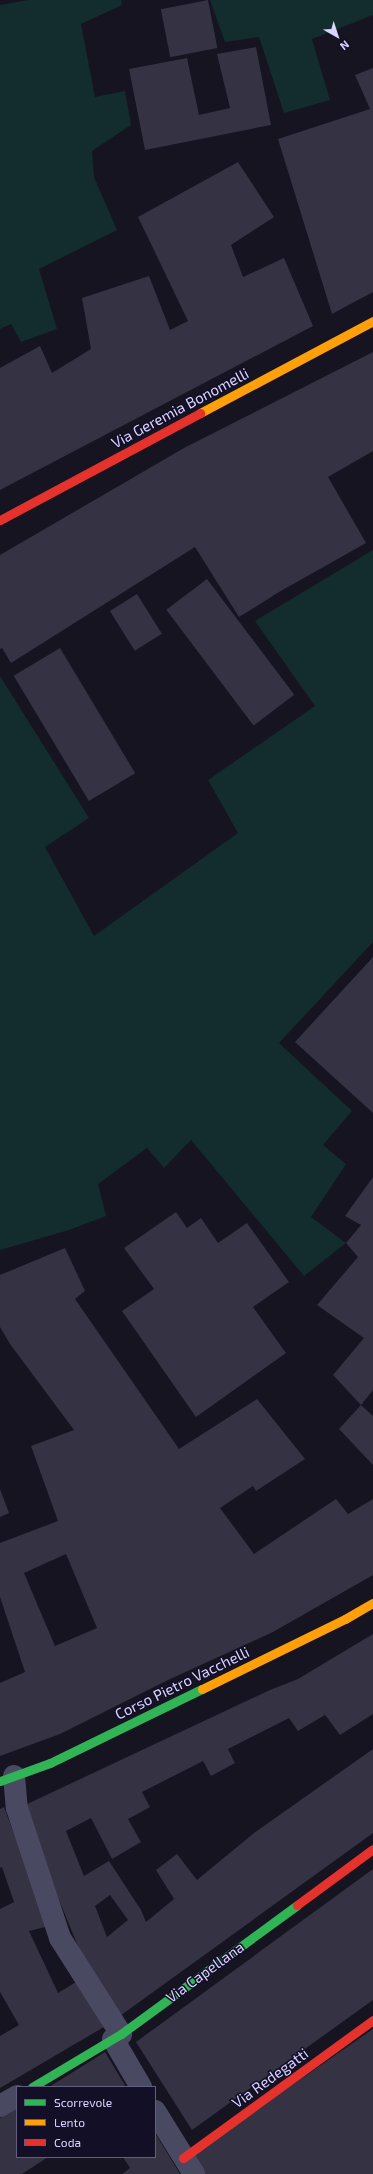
<!DOCTYPE html>
<style>
body{margin:0}
#map{position:relative;width:373px;height:2174px;overflow:hidden;background:#161421;font-family:"Exo 2",sans-serif}
div>[style]{position:absolute}
[style*='--x']{left:calc(var(--x)*1px);top:calc(var(--y)*1px);width:calc(var(--w)*1px);rotate:calc(var(--a)*1deg)}
.green>*{inset:0;background:#132c2d}
.building>*{inset:0;background:#343243;transform-origin:0 0}
.street>*{height:22px;margin:-11px;padding:0 11px;transform-origin:11px;border-radius:11px;background:#4a4962}
.fast>*{height:9px;margin:-4.5px;padding:0 4.5px;transform-origin:4.5px;border-radius:4.5px;background:#30b455}
.slow>*{height:9px;margin:-4.5px;padding:0 4.5px;transform-origin:4.5px;border-radius:4.5px;background:#ff9f0a}
.jam>*{height:9px;margin:-4.5px;padding:0 4.5px;transform-origin:4.5px;border-radius:4.5px;background:#e5322d}
span{translate:-50% -50%;white-space:nowrap;text-align:center;line-height:1.15;-webkit-text-stroke:3px #130f26;paint-order:stroke}
.street-label{font-size:15px;color:#d9d4ff}
.legend{position:absolute;left:16px;top:2086px;width:140px;height:72px;box-sizing:border-box;background:#130f26;border:1px solid #625e7d;margin:0;padding:5px 7px;list-style:none;font-size:12px;color:#d9d4ff}
.legend li{display:flex;align-items:center;gap:8px;height:20px}
.legend b{width:20px;border:1px solid #625e7d}
.north{position:absolute;left:317px;top:16px;width:40px;height:40px;-webkit-text-stroke:3px #130f26;paint-order:stroke;rotate:141deg;font-size:11px;font-weight:700;line-height:16px;text-align:center;color:#d9d4ff}
.north::after{content:'';display:block;margin:auto;width:14px;height:18px;background:#d9d4ff;clip-path:polygon(50% 0,100% 100%,50% 72%,0 100%)}
</style>
<div id="map">
<div class="green">
<i style="clip-path:polygon(28px 0,121px 0,122px 5px,81px 24px,95px 97px,125px 91px,131px 125px,92px 151px,94px 177px,117px 230px,39px 269px,57px 329px,21px 342px,11px 324px,0 329px,0 5px)"></i>
<i style="clip-path:polygon(210px 0,373px 0,373px 15px,312px 39px,330px 100px,284px 113px,259px 37px,225px 42px)"></i>
<i style="clip-path:polygon(373px 550px,373px 942px,279px 1043px,352px 1111px,323px 1145px,346px 1164px,311px 1217px,346px 1243px,304px 1276px,191px 1140px,164px 1168px,147px 1148px,98px 1184px,106px 1216px,69px 1230px,0 1250px,0 676px,89px 818px,45px 847px,94px 936px,238px 833px,208px 780px,315px 706px,255px 621px)"></i>
</div>
<div class="building">
<i style="left:208px;top:0;width:49px;height:48px;rotate:79deg"></i>
<i style="clip-path:polygon(256px 47px,271px 125px,145px 150px,129px 69px,187px 58px,199px 115px,230px 108px,217px 54px)"></i>
<i style="clip-path:polygon(373px 68px,373px 292px,332px 314px,278px 139px,370px 109px,355px 75px)"></i>
<i style="clip-path:polygon(238px 162px,274px 217px,231px 245px,243px 277px,284px 258px,313px 326px,0 490px,0 368px,40px 346px,52px 373px,91px 349px,82px 298px,149px 276px,170px 330px,188px 321px,138px 217px)"></i>
<i style="clip-path:polygon(373px 352px,373px 451px,328px 477px,366px 543px,279px 592px,239px 617px,195px 547px,11px 663px,2px 648px,0 649px,0 555px,184px 448px)"></i>
<i style="left:207px;top:579px;width:145px;height:51px;rotate:53deg"></i>
<i style="left:137px;top:594px;width:47px;height:32px;rotate:58deg"></i>
<i style="left:60px;top:648px;width:146px;height:54px;rotate:59deg"></i>
<i style="clip-path:polygon(373px 957px,373px 1113px,295px 1042px)"></i>
<i style="clip-path:polygon(373px 1177px,373px 1390px,361px 1405px,333px 1375px,364px 1338px,317px 1305px,358px 1257px,346px 1243px,361px 1225px,345px 1216px)"></i>
<i style="clip-path:polygon(176px 1212px,187px 1228px,201px 1218px,218px 1243px,247px 1223px,289px 1282px,253px 1307px,286px 1353px,196px 1417px,122px 1311px,154px 1289px,124px 1248px)"></i>
<i style="clip-path:polygon(evenodd,65px 1248px,85px 1291px,75px 1299px,179px 1449px,257px 1399px,305px 1459px,256px 1491px,253px 1486px,220px 1508px,254px 1554px,336px 1499px,348px 1514px,373px 1499px,373px 1575px,273px 1632px,168px 1680px,60px 1734px,0 1756px,0 1683px,25px 1672px,0 1597px,0 1543px,58px 1521px,31px 1446px,74px 1430px,10px 1344px,0 1327px,0 1275px,65px 1248px,66px 1554px,97px 1628px,55px 1646px,24px 1573px,66px 1554px)"></i>
<i style="clip-path:polygon(361px 1405px,373px 1416px,373px 1465px,339px 1429px)"></i>
<i style="clip-path:polygon(0 1489px,9px 1513px,0 1517px)"></i>
<i style="clip-path:polygon(evenodd,373px 1634px,373px 1714px,340px 1735px,323px 1712px,325px 1715px,298px 1731px,289px 1718px,228px 1749px,235px 1763px,211px 1776px,203px 1761px,142px 1792px,150px 1807px,128px 1819px,141px 1842px,112px 1859px,91px 1818px,66px 1831px,84px 1876px,109px 1861px,141px 1910px,146px 1922px,174px 1899px,156px 1870px,177px 1854px,197px 1880px,254px 1833px,373px 1749px,373px 1833px,120px 2016px,82px 1956px,55px 1890px,25px 1805px,270px 1690px,298px 1679px,373px 1634px,110px 1895px,128px 1920px,107px 1937px,95px 1906px,110px 1895px)"></i>
<i style="clip-path:polygon(4px 1807px,49px 1926px,29px 1931px,58px 1993px,81px 1979px,109px 2024px,0 2088px,0 2036px,19px 2025px,0 1992px,0 1909px,14px 1902px,2px 1867px,0 1868px,0 1809px)"></i>
<i style="clip-path:polygon(373px 1869px,373px 2000px,192px 2130px,136px 2042px)"></i>
<i style="clip-path:polygon(373px 2029px,373px 2174px,204px 2174px,191px 2155px)"></i>
<i style="clip-path:polygon(105px 2052px,126px 2087px,49px 2087px)"></i>
<i style="clip-path:polygon(17px 2107px,17px 2157px,48px 2157px,22px 2174px,0 2174px,0 2118px)"></i>
<i style="clip-path:polygon(155px 2133px,180px 2174px,122px 2174px,130px 2168px,123px 2157px,155px 2157px)"></i>
</div>
<div class="street">
<i style="--x:14;--y:1776;--w:32;--a:85"></i>
<i style="--x:17;--y:1808;--w:137;--a:71.7"></i>
<i style="--x:60;--y:1938;--w:114;--a:57.6"></i>
<i style="--x:113;--y:2039;--w:56;--a:59.7"></i>
<i style="--x:0;--y:2106;--w:20;--a:-30"></i>
<i style="--x:155;--y:2111;--w:74;--a:58.2"></i>
</div>
<div class="fast">
<i style="--x:0;--y:1781;--w:53;--a:-19.8"></i>
<i style="--x:50;--y:1763;--w:169;--a:-26"></i>
<i style="--x:32;--y:2087;--w:104;--a:-30.8"></i>
<i style="--x:121;--y:2034;--w:218;--a:-36.2"></i>
</div>
<div class="slow">
<i style="--x:200;--y:413;--w:196;--a:-28"></i>
<i style="--x:202;--y:1689;--w:159;--a:-26.1"></i>
<i style="--x:345;--y:1619;--w:32;--a:-30"></i>
</div>
<div class="jam">
<i style="--x:0;--y:520;--w:227;--a:-28.1"></i>
<i style="--x:297;--y:1905;--w:94;--a:-36.4"></i>
<i style="--x:183;--y:2158;--w:235;--a:-36"></i>
</div>
<div class="street-label">
<span style="left:180px;top:408px;rotate:-28deg">Via Geremia Bonomelli</span>
<span style="left:182px;top:1683px;rotate:-26deg">Corso Pietro Vacchelli</span>
<span style="left:205px;top:1972px;rotate:-36deg">Via Capellana</span>
<span style="left:270px;top:2078px;rotate:-36deg">Via Redegatti</span>
</div>
<ul class="legend">
<li><b style="height:5px;background:#30b455"></b>Scorrevole</li>
<li><b style="height:5px;background:#ff9f0a"></b>Lento</li>
<li><b style="height:5px;background:#e5322d"></b>Coda</li>
</ul>
<div class="north">N</div>
</div>
